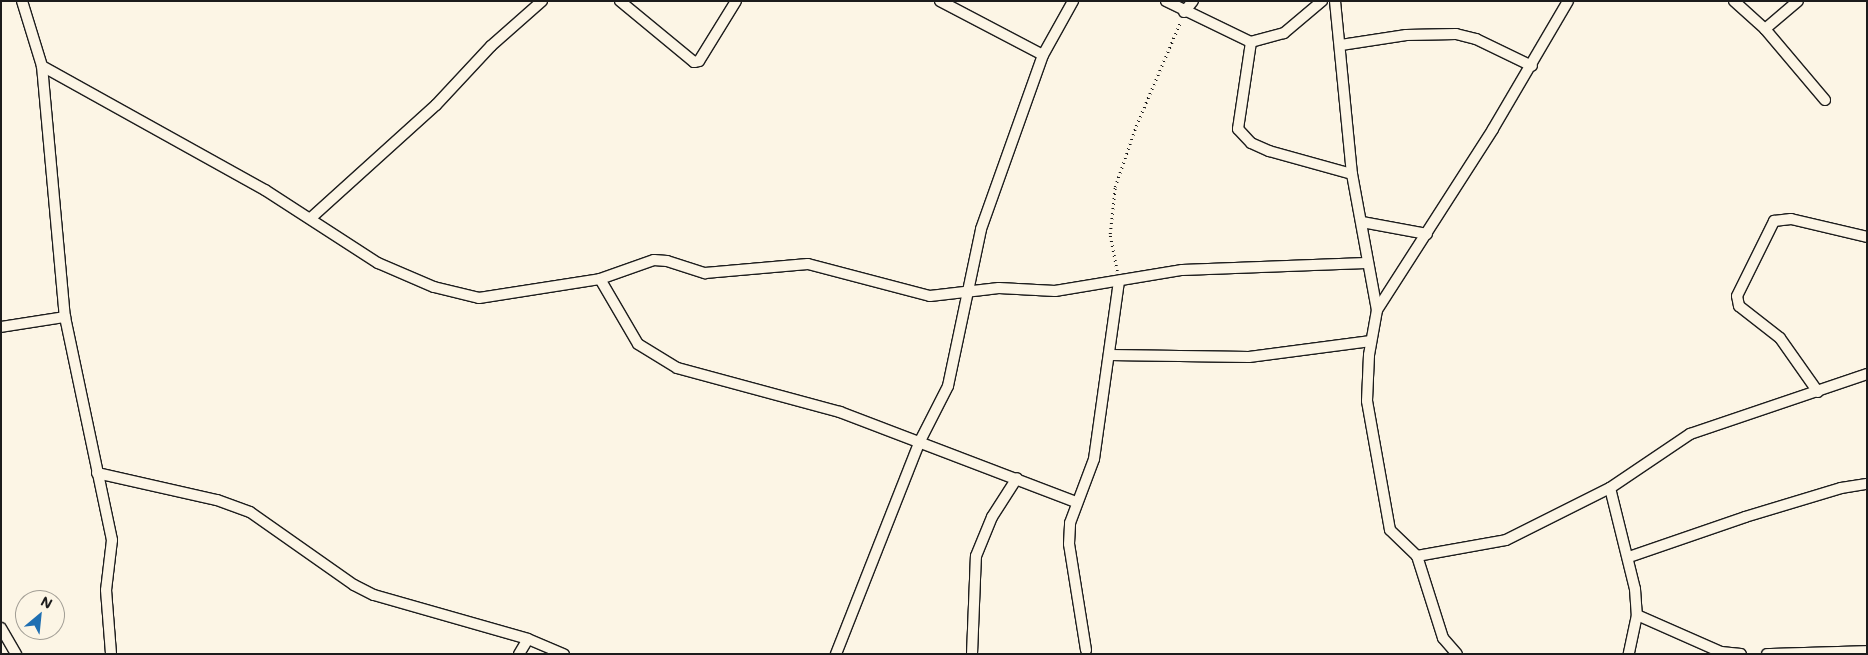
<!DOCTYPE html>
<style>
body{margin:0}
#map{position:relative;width:1868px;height:655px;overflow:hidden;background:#fcf5e5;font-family:Mali,sans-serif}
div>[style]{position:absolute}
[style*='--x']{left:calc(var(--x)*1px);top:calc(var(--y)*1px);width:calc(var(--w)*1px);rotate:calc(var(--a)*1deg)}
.path>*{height:2.5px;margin-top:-1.25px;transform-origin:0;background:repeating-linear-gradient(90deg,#1c1c1c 0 1px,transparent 0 5px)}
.roads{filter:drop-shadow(1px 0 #1c1c1c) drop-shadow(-1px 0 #1c1c1c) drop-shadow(0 1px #1c1c1c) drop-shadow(0 -1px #1c1c1c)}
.minor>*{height:10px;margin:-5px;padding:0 5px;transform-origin:5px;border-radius:5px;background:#fcf5e5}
span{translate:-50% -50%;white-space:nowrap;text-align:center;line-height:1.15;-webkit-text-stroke:4px #fcf5e5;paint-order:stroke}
.frame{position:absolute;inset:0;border:2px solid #1c1c1c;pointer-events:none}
.north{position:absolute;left:15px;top:590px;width:50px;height:50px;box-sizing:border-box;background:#fcf5e5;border:1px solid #a29e95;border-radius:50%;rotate:28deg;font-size:14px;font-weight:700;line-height:20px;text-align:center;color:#1c1c1c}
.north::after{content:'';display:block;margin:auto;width:18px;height:22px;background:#1f6fb2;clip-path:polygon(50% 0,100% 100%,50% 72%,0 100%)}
</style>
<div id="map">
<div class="path">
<i style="--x:1117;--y:271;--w:38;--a:-101"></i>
<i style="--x:1110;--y:234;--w:47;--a:-83.9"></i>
<i style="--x:1115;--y:187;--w:65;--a:-71"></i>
<i style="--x:1136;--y:126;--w:112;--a:-66.9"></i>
</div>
<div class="roads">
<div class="minor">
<i style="--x:22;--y:1;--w:68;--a:72.9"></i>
<i style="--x:42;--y:66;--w:252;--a:84.8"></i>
<i style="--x:65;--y:317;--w:228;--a:78.1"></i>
<i style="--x:112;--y:540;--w:50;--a:96.8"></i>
<i style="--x:106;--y:590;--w:64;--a:85.5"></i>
<i style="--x:620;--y:1;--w:96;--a:39.5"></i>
<i style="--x:694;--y:62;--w:5;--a:-11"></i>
<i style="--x:699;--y:61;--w:70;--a:-58.3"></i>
<i style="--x:940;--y:1;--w:116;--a:27.7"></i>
<i style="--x:1166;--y:1;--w:94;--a:25.8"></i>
<i style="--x:1322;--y:1;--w:50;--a:139.9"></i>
<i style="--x:1284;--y:33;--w:34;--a:165"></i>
<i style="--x:1251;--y:42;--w:88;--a:98.5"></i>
<i style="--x:1238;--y:129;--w:19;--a:47"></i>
<i style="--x:1251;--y:143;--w:20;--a:24"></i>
<i style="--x:1269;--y:151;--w:86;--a:15.5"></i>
<i style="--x:1335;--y:1;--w:174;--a:84.4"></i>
<i style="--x:1352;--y:174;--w:138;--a:79.6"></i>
<i style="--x:1377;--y:310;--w:46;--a:100.1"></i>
<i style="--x:1369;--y:355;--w:46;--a:92.5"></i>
<i style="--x:1367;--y:401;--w:131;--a:79.9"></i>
<i style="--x:1390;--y:530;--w:37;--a:44"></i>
<i style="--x:1417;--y:556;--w:90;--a:-10.2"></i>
<i style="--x:1506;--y:540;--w:116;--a:-26.6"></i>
<i style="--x:1610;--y:488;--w:97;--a:-34"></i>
<i style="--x:1690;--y:434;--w:187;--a:-18.7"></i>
<i style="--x:1734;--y:1;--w:42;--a:42.1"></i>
<i style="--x:1765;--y:29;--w:93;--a:49.8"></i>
<i style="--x:1184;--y:12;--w:14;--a:-51"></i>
<i style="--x:1765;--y:29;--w:43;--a:-40.3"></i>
<i style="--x:1341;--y:45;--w:66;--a:-8.7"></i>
<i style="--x:1406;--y:35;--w:50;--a:-1.1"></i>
<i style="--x:1456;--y:34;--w:21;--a:14"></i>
<i style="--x:1476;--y:39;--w:62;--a:25.7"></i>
<i style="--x:42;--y:66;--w:255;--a:29.1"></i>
<i style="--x:265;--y:190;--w:135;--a:32.9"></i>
<i style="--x:378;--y:263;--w:61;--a:23.2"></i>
<i style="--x:434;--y:287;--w:46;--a:13.7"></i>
<i style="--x:479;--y:298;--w:122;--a:-8.9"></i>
<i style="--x:600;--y:279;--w:57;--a:-19.4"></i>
<i style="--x:654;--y:260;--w:13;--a:4"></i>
<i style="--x:667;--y:261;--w:40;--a:18"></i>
<i style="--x:705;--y:273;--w:103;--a:-5"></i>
<i style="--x:808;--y:264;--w:126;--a:14.7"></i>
<i style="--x:930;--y:296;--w:69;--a:-6.6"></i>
<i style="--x:999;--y:288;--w:56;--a:3.1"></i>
<i style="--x:1055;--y:291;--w:129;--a:-9.4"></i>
<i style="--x:1182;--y:270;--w:184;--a:-2.2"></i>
<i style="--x:312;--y:217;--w:167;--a:-42.1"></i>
<i style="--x:436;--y:105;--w:81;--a:-47"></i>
<i style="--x:491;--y:46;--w:68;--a:-41.4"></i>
<i style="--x:1362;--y:222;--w:66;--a:10.5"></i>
<i style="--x:600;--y:279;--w:75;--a:59.7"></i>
<i style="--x:638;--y:344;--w:46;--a:31.6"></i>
<i style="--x:677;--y:368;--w:169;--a:15.1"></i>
<i style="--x:840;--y:412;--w:253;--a:20.9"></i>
<i style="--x:1377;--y:310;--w:215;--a:-57.3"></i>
<i style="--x:1493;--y:129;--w:148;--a:-59.6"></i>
<i style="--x:1;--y:327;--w:65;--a:-8.9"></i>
<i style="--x:1110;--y:355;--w:139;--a:0.8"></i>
<i style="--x:1249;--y:357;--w:123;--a:-7.5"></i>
<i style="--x:1818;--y:392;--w:66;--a:-125.1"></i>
<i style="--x:1780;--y:338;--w:52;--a:-142"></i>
<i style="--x:1739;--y:306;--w:10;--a:-101"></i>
<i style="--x:1737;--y:296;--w:84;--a:-63.7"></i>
<i style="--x:1774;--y:221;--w:17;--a:-7"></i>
<i style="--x:1791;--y:219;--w:78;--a:13.3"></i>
<i style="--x:97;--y:473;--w:123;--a:12.7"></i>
<i style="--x:217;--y:500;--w:35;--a:20"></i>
<i style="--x:250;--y:512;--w:127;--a:35.1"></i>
<i style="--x:354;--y:585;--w:22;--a:27"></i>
<i style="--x:374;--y:595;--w:160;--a:15.9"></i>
<i style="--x:528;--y:639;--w:39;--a:23"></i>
<i style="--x:1610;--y:488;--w:104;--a:76.1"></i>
<i style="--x:1635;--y:589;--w:26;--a:86"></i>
<i style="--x:1637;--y:615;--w:40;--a:102"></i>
<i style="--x:1417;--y:556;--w:86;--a:72.4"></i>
<i style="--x:1443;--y:638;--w:21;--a:49"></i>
<i style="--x:1629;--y:557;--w:123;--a:-19"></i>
<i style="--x:1745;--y:517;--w:100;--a:-16.8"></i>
<i style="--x:1841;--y:488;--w:26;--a:-9"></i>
<i style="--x:1637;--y:615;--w:92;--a:23.8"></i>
<i style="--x:1721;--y:652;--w:20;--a:6"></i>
<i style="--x:1;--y:628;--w:30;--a:60"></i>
<i style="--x:1086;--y:650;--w:107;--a:-99.1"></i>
<i style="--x:1069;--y:544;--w:21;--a:-87"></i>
<i style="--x:1070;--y:523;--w:68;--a:-69.4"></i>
<i style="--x:1094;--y:459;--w:180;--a:-82"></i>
<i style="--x:519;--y:654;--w:17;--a:-59"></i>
<i style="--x:836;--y:654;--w:227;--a:-68.5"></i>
<i style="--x:919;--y:443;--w:64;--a:-63"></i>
<i style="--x:948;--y:386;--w:160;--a:-78.1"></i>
<i style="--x:981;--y:229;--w:185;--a:-70.4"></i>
<i style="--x:1043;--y:55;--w:62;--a:-60.9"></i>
<i style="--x:972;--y:654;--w:98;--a:-87.7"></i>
<i style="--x:976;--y:556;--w:42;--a:-67.7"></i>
<i style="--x:992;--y:517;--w:46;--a:-57.3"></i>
<i style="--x:1767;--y:654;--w:100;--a:-1.7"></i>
</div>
</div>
<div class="frame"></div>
<div class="north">N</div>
</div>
